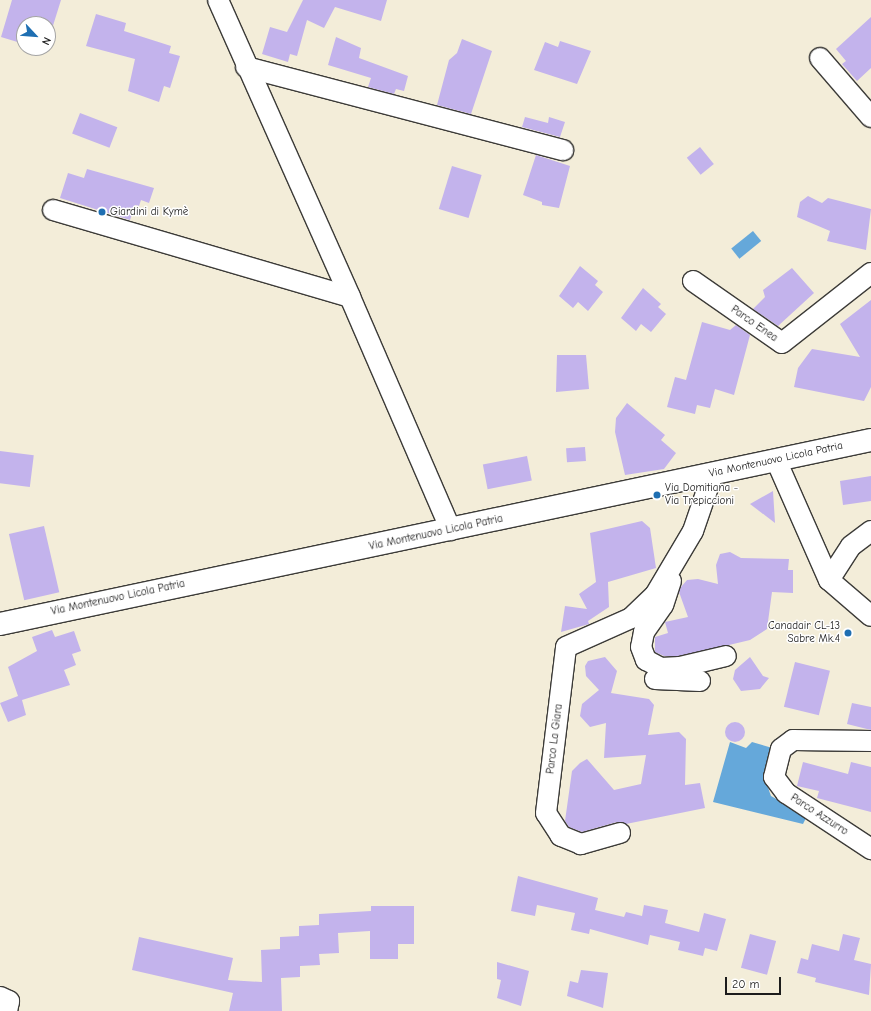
<!DOCTYPE html>
<meta charset="utf-8">
<style>
body{margin:0}
#map{position:relative;width:871px;height:1011px;overflow:hidden;background:#f3edd9;font-family:"Comic Neue",sans-serif}
div>[style]{position:absolute}
[style*='--x']{left:calc(var(--x)*1px);top:calc(var(--y)*1px);width:calc(var(--w)*1px);rotate:calc(var(--a)*1deg)}
.water>*{inset:0;background:#65a8da;transform-origin:0 0}
.building>*{inset:0;background:#c3b3ec;transform-origin:0 0}
.round{border-radius:50%}
.roads{filter:drop-shadow(1px 0 #3c3b38) drop-shadow(-1px 0 #3c3b38) drop-shadow(0 1px #3c3b38) drop-shadow(0 -1px #3c3b38)}
.minor>*{height:20px;margin:-10px;padding:0 10px;transform-origin:10px;border-radius:10px;background:#fff}
.major>*{height:22px;margin:-11px;padding:0 11px;transform-origin:11px;border-radius:11px;background:#fff}
.dots>*{width:11px;height:11px;translate:-50% -50%;box-sizing:border-box;border:2px solid #fff;border-radius:50%}
span{translate:-50% -50%;white-space:nowrap;text-align:center;line-height:1.15;-webkit-text-stroke:3px #fff;paint-order:stroke}
.poi-label{font-size:11px;color:#1c1c1c}
.left{translate:0 -50%;text-align:left}
.right{translate:-100% -50%;text-align:right}
.street-label{font-size:11px;color:#1c1c1c}
.north{position:absolute;left:16px;top:16px;width:40px;height:40px;box-sizing:border-box;background:#fff;border:1px solid #a4a4a4;border-radius:50%;rotate:116deg;font-size:11px;font-weight:700;line-height:16px;text-align:center;color:#1c1c1c}
.north::after{content:'';display:block;margin:auto;width:14px;height:18px;background:#1f6fb2;clip-path:polygon(50% 0,100% 100%,50% 72%,0 100%)}
.scale{position:absolute;left:725px;top:977px;width:56px;height:18px;box-sizing:border-box;border:2px solid #1c1c1c;border-top:0;padding-left:5px;font-size:12px;line-height:14px;white-space:nowrap;color:#1c1c1c;-webkit-text-stroke:3px #fff;paint-order:stroke}
</style>
<div id="map">
<div class="water">
<i style="left:753px;top:231px;width:13px;height:28px;rotate:51deg"></i>
<i style="clip-path:polygon(730px 742px,746px 748px,752px 742px,776px 749px,766px 766px,766px 782px,771px 796px,807px 816px,803px 824px,713px 802px)"></i>
</div>
<div class="building">
<i style="clip-path:polygon(12px 0,61px 0,51px 32px,48px 24px,24px 23px,24px 44px,1px 37px)"></i>
<i style="clip-path:polygon(303px 0,387px 0,381px 21px,335px 7px,324px 28px,307px 20px,297px 56px,290px 54px,288px 62px,262px 54px,270px 27px,287px 32px)"></i>
<i style="clip-path:polygon(96px 14px,126px 23px,124px 31px,171px 46px,169px 53px,180px 56px,170px 88px,164px 86px,159px 102px,128px 91px,135px 59px,86px 46px)"></i>
<i style="clip-path:polygon(871px 17px,871px 68px,857px 81px,842px 64px,846px 61px,836px 49px)"></i>
<i style="clip-path:polygon(336px 37px,361px 48px,359px 58px,408px 76px,404px 91px,396px 89px,394px 94px,368px 87px,371px 78px,328px 65px)"></i>
<i style="clip-path:polygon(462px 39px,492px 51px,471px 114px,437px 105px,449px 60px,457px 53px)"></i>
<i style="clip-path:polygon(560px 41px,591px 51px,577px 84px,534px 70px,545px 42px,558px 47px)"></i>
<i style="left:80px;top:113px;width:40px;height:22px;rotate:21deg"></i>
<i style="clip-path:polygon(525px 117px,548px 123px,549px 117px,565px 122px,560px 137px,522px 127px)"></i>
<i style="left:700px;top:147px;width:22px;height:17px;rotate:51deg"></i>
<i style="clip-path:polygon(536px 155px,570px 166px,559px 208px,542px 205px,542px 202px,523px 195px)"></i>
<i style="left:452px;top:166px;width:31px;height:45px;rotate:17deg"></i>
<i style="clip-path:polygon(87px 169px,154px 188px,149px 203px,141px 200px,139px 206px,135px 205px,130px 220px,60px 198px,68px 173px,84px 178px)"></i>
<i style="clip-path:polygon(808px 196px,822px 203px,828px 198px,871px 209px,866px 250px,827px 241px,830px 231px,797px 217px,800px 202px)"></i>
<i style="clip-path:polygon(580px 266px,598px 281px,595px 285px,603px 292px,588px 311px,578px 302px,573px 308px,559px 296px)"></i>
<i style="clip-path:polygon(792px 268px,814px 293px,778px 326px,753px 309px,765px 297px,763px 290px)"></i>
<i style="clip-path:polygon(643px 288px,661px 304px,658px 307px,666px 314px,651px 332px,641px 324px,636px 331px,621px 318px)"></i>
<i style="clip-path:polygon(871px 300px,871px 387px,864px 401px,794px 387px,798px 368px,812px 349px,860px 357px,840px 324px)"></i>
<i style="clip-path:polygon(702px 322px,730px 330px,736px 325px,750px 335px,734px 395px,715px 389px,710px 408px,697px 405px,695px 414px,667px 407px,675px 377px,686px 380px)"></i>
<i style="clip-path:polygon(557px 355px,586px 355px,589px 389px,556px 392px)"></i>
<i style="clip-path:polygon(627px 403px,665px 435px,661px 440px,676px 453px,664px 469px,625px 475px,615px 432px,616px 418px)"></i>
<i style="left:585px;top:447px;width:14px;height:19px;rotate:86deg"></i>
<i style="left:0;top:451px;width:34px;height:32px;rotate:7deg"></i>
<i style="left:527px;top:456px;width:25px;height:45px;rotate:79deg"></i>
<i style="clip-path:polygon(871px 476px,871px 501px,843px 505px,840px 481px)"></i>
<i style="clip-path:polygon(773px 491px,775px 523px,750px 504px)"></i>
<i style="clip-path:polygon(642px 521px,650px 528px,656px 568px,608px 582px,609px 607px,588px 621px,589px 624px,561px 632px,565px 606px,587px 609px,579px 594px,596px 582px,590px 533px)"></i>
<i style="left:44px;top:526px;width:68px;height:36px;rotate:77deg"></i>
<i style="clip-path:polygon(730px 552px,741px 558px,789px 559px,788px 570px,793px 570px,793px 593px,772px 592px,767px 629px,750px 640px,729px 645px,678px 656px,664px 656px,655px 652px,655px 637px,668px 633px,665px 622px,688px 617px,679px 592px,681px 587px,687px 580px,698px 579px,718px 584px,716px 565px,720px 554px)"></i>
<i style="clip-path:polygon(52px 630px,55px 637px,74px 631px,81px 651px,72px 654px,76px 665px,64px 670px,70px 685px,22px 700px,26px 715px,8px 722px,0 703px,18px 696px,8px 667px,37px 651px,32px 637px)"></i>
<i style="clip-path:polygon(605px 657px,617px 671px,611px 693px,649px 699px,654px 705px,648px 735px,679px 732px,686px 739px,685px 785px,700px 783px,705px 808px,626px 824px,617px 822px,582px 832px,569px 827px,565px 821px,572px 771px,580px 763px,587px 759px,614px 790px,641px 784px,646px 755px,604px 758px,606px 723px,590px 727px,580px 716px,582px 704px,599px 690px,586px 676px,585px 666px,588px 661px)"></i>
<i style="clip-path:polygon(750px 657px,763px 676px,769px 678px,760px 689px,741px 691px,733px 679px,735px 670px)"></i>
<i style="left:795px;top:662px;width:36px;height:46px;rotate:14deg"></i>
<i style="clip-path:polygon(852px 703px,871px 707px,871px 730px,847px 724px)"></i>
<i class="round" style="left:725px;top:722px;width:20px;height:20px"></i>
<i style="clip-path:polygon(803px 762px,848px 774px,851px 762px,871px 767px,871px 812px,817px 798px,819px 791px,797px 786px)"></i>
<i style="clip-path:polygon(518px 876px,598px 898px,595px 910px,624px 917px,626px 912px,642px 916px,644px 905px,668px 910px,665px 923px,699px 932px,704px 913px,726px 919px,717px 951px,705px 948px,703px 956px,678px 950px,680px 942px,650px 935px,648px 945px,590px 929px,589px 934px,571px 930px,575px 913px,537px 905px,535px 916px,511px 911px)"></i>
<i style="clip-path:polygon(371px 906px,414px 906px,414px 944px,398px 944px,398px 959px,370px 959px,370px 931px,338px 933px,339px 953px,319px 954px,320px 965px,300px 966px,300px 977px,281px 978px,282px 1011px,229px 1011px,233px 993px,132px 970px,139px 937px,233px 958px,228px 980px,262px 982px,261px 950px,280px 949px,280px 937px,299px 936px,299px 926px,319px 925px,319px 914px,371px 911px)"></i>
<i style="left:750px;top:934px;width:27px;height:35px;rotate:15deg"></i>
<i style="clip-path:polygon(843px 934px,860px 938px,854px 960px,871px 964px,869px 995px,815px 982px,816px 978px,797px 973px,801px 958px,808px 960px,812px 944px,839px 951px)"></i>
<i style="clip-path:polygon(497px 962px,529px 971px,521px 1006px,497px 998px,501px 980px,497px 979px)"></i>
<i style="clip-path:polygon(581px 970px,608px 973px,603px 1008px,567px 996px,570px 981px,578px 983px)"></i>
</div>
<div class="roads">
<div class="minor">
<i style="--x:218;--y:0;--w:325;--a:66"></i>
<i style="--x:820;--y:58;--w:78;--a:49.2"></i>
<i style="--x:246;--y:67;--w:328;--a:14.7"></i>
<i style="--x:53;--y:210;--w:309;--a:16.3"></i>
<i style="--x:350;--y:297;--w:254;--a:66.6"></i>
<i style="--x:693;--y:281;--w:108;--a:34.9"></i>
<i style="--x:782;--y:343;--w:113;--a:-38.2"></i>
<i style="--x:776;--y:460;--w:131;--a:66.2"></i>
<i style="--x:829;--y:580;--w:55;--a:40.6"></i>
<i style="--x:829;--y:580;--w:40;--a:-57.1"></i>
<i style="--x:851;--y:546;--w:25;--a:-37"></i>
<i style="--x:671;--y:581;--w:25;--a:108"></i>
<i style="--x:663;--y:605;--w:33;--a:125"></i>
<i style="--x:644;--y:632;--w:15;--a:101"></i>
<i style="--x:641;--y:647;--w:14;--a:69"></i>
<i style="--x:646;--y:660;--w:17;--a:28"></i>
<i style="--x:661;--y:668;--w:19;--a:-3"></i>
<i style="--x:680;--y:667;--w:47;--a:-13.4"></i>
<i style="--x:655;--y:679;--w:45;--a:2.5"></i>
<i style="--x:871;--y:741;--w:78;--a:-179.3"></i>
<i style="--x:793;--y:740;--w:15;--a:143"></i>
<i style="--x:781;--y:749;--w:29;--a:104"></i>
<i style="--x:774;--y:777;--w:20;--a:53"></i>
<i style="--x:786;--y:793;--w:102;--a:33.4"></i>
<i style="--x:620;--y:833;--w:41;--a:164.2"></i>
<i style="--x:581;--y:844;--w:22;--a:-158"></i>
<i style="--x:561;--y:836;--w:27;--a:-123"></i>
<i style="--x:546;--y:813;--w:167;--a:-83.1"></i>
<i style="--x:566;--y:647;--w:71;--a:-24"></i>
<i style="--x:631;--y:618;--w:33;--a:-44"></i>
<i style="--x:655;--y:595;--w:74;--a:-59.3"></i>
<i style="--x:693;--y:531;--w:61;--a:-71"></i>
<i style="--x:0;--y:997;--w:10;--a:24"></i>
<i style="--x:9;--y:1001;--w:10;--a:101"></i>
</div>
<div class="major">
<i style="--x:0;--y:624;--w:890;--a:-11.93"></i>
</div>
</div>
<div class="dots">
<i style="left:102px;top:212px;background:#1f6fb2"></i>
<i style="left:657px;top:495px;background:#1f6fb2"></i>
<i style="left:848px;top:633px;background:#1f6fb2"></i>
</div>
<div class="poi-label">
<span class="left" style="left:110px;top:212px">Giardini di Kymè</span>
<span class="left" style="left:665px;top:495px">Via Domitiana -<br>Via Trepiccioni</span>
<span class="right" style="left:840px;top:633px">Canadair CL-13<br>Sabre Mk.4</span>
</div>
<div class="street-label">
<span style="left:754px;top:324px;rotate:35deg">Parco Enea</span>
<span style="left:776px;top:460px;rotate:-12deg">Via Montenuovo Licola Patria</span>
<span style="left:436px;top:533px;rotate:-12deg">Via Montenuovo Licola Patria</span>
<span style="left:118px;top:598px;rotate:-12deg">Via Montenuovo Licola Patria</span>
<span style="left:555px;top:739px;rotate:-83deg">Parco La Giara</span>
<span style="left:819px;top:815px;rotate:33deg">Parco Azzurro</span>
</div>
<div class="north">N</div>
<div class="scale">20 m</div>
</div>
